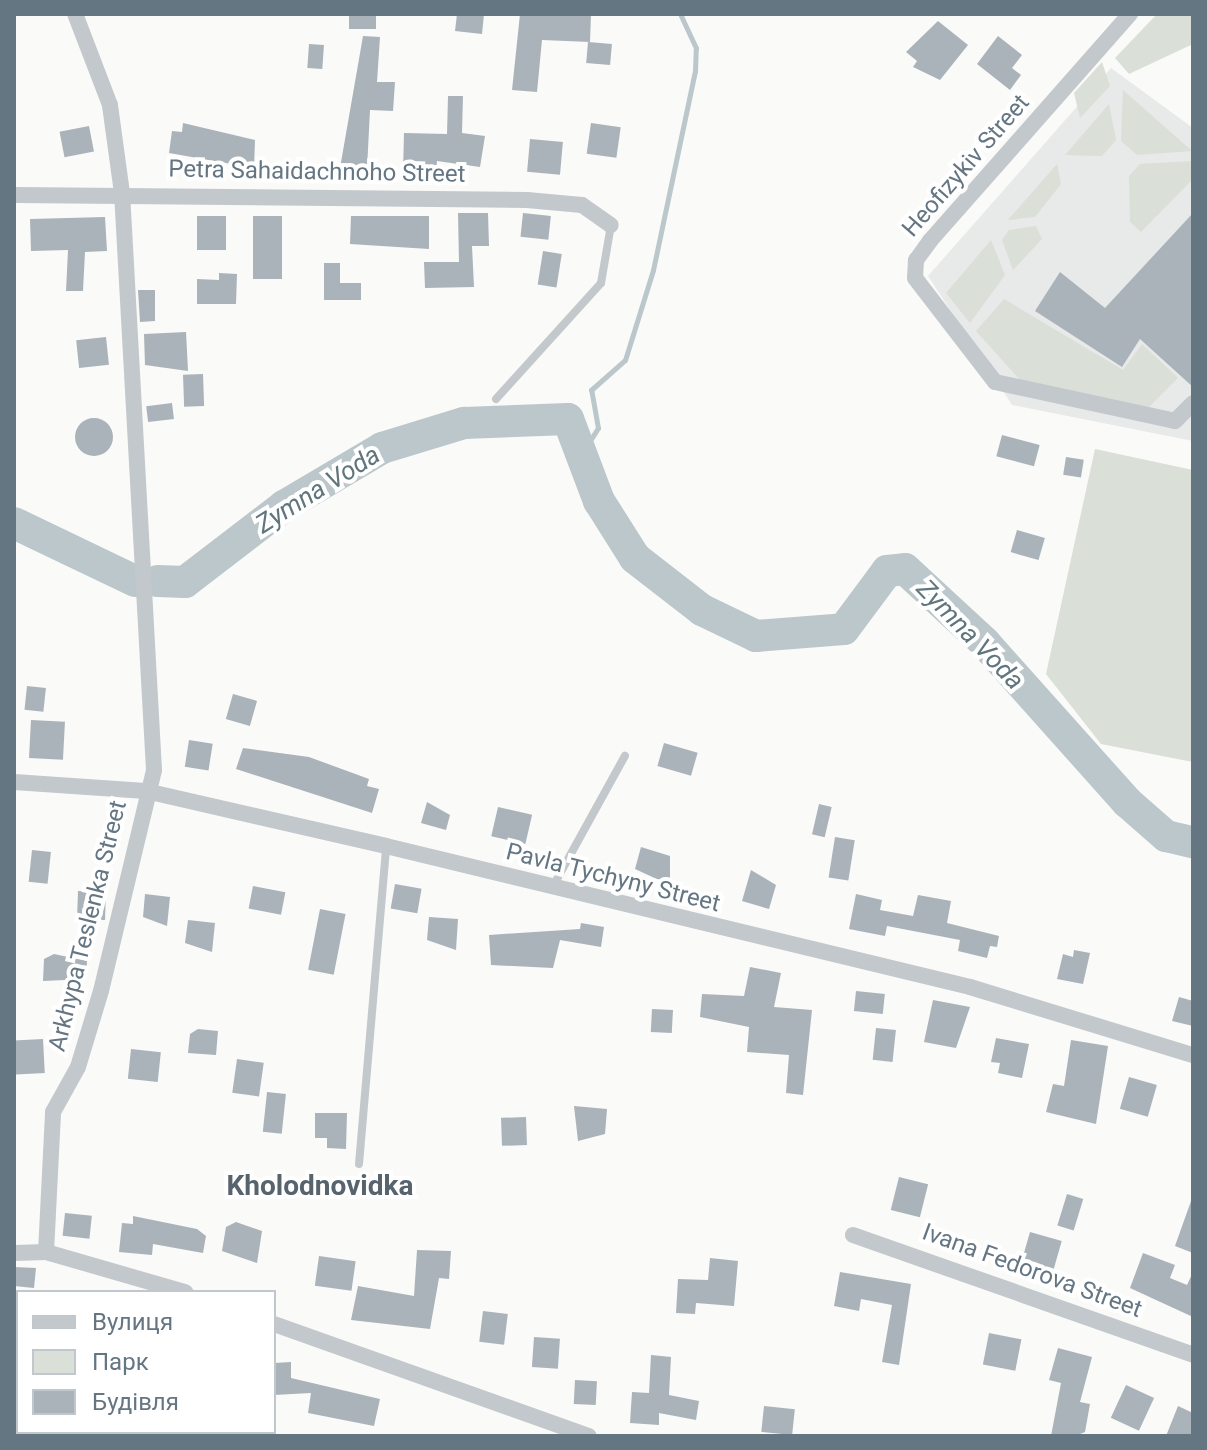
<!DOCTYPE html>
<meta charset="utf-8">
<style>
body{margin:0}
#map{position:relative;width:1207px;height:1450px;overflow:hidden;background:#fafaf8;font-family:Roboto,sans-serif}
div>[style]{position:absolute}
[style*='--x']{left:calc(var(--x)*1px);top:calc(var(--y)*1px);width:calc(var(--w)*1px);rotate:calc(var(--a)*1deg)}
.built>*{inset:0;background:#e8e9e9}
.green>*{inset:0;background:#dadfd7}
.stream>*{height:5px;margin:-2.5px;padding:0 2.5px;transform-origin:2.5px;border-radius:2.5px;background:#bbc7cb}
.river>*{height:32px;margin:-16px;padding:0 16px;transform-origin:16px;border-radius:16px;background:#bbc7cb}
.building>*{inset:0;background:#aab3b9;transform-origin:0 0}
.round{border-radius:50%}
.service>*{height:8px;margin:-4px;padding:0 4px;transform-origin:4px;border-radius:4px;background:#c3c8cc}
.minor>*{height:16px;margin:-8px;padding:0 8px;transform-origin:8px;border-radius:8px;background:#c3c8cc}
span{translate:-50% -50%;white-space:nowrap;text-align:center;line-height:1.15;-webkit-text-stroke:8px #fff;paint-order:stroke}
.street-label{font-size:24px;color:#657683}
.water-label{font-size:26px;color:#60757c;font-style:italic}
.quarter-label{font-size:28px;color:#57646e;font-weight:700}
.frame{position:absolute;inset:0;border:16px solid #657683;pointer-events:none}
.legend{position:absolute;left:16px;top:1290px;width:260px;height:144px;box-sizing:border-box;background:#fff;border:2px solid #c1c8cd;margin:0;padding:10px 14px;list-style:none;font-size:24px;color:#657683}
.legend li{display:flex;align-items:center;gap:16px;height:40px}
.legend b{width:40px;border:2px solid #c1c8cd}
</style>
<div id="map">
<div class="built">
<i style="clip-path:polygon(1111px 68px,1193px 128px,1193px 441px,1012px 405px,928px 276px)"></i>
</div>
<div class="green">
<i style="clip-path:polygon(1157px 14px,1193px 14px,1193px 44px,1129px 74px,1115px 58px)"></i>
<i style="clip-path:polygon(1102px 62px,1110px 86px,1080px 118px,1074px 93px)"></i>
<i style="clip-path:polygon(1123px 90px,1192px 151px,1137px 155px,1121px 141px)"></i>
<i style="clip-path:polygon(1109px 104px,1116px 140px,1102px 156px,1065px 155px)"></i>
<i style="clip-path:polygon(1193px 161px,1193px 179px,1141px 232px,1130px 222px,1129px 176px,1140px 164px)"></i>
<i style="clip-path:polygon(1057px 164px,1061px 184px,1035px 217px,1008px 220px)"></i>
<i style="clip-path:polygon(1036px 226px,1042px 239px,1013px 270px,1002px 240px,1009px 230px)"></i>
<i style="clip-path:polygon(991px 240px,1005px 275px,970px 323px,946px 293px)"></i>
<i style="clip-path:polygon(1004px 299px,1123px 370px,1142px 344px,1178px 378px,1147px 409px,1021px 381px,976px 331px)"></i>
<i style="clip-path:polygon(1095px 449px,1193px 470px,1193px 762px,1101px 744px,1046px 674px)"></i>
</div>
<div class="stream">
<i style="--x:581;--y:455;--w:32;--a:-58"></i>
<i style="--x:598;--y:428;--w:39;--a:-100"></i>
<i style="--x:591;--y:390;--w:45;--a:-41.4"></i>
<i style="--x:625;--y:360;--w:94;--a:-72.7"></i>
<i style="--x:653;--y:270;--w:203;--a:-78.1"></i>
<i style="--x:695;--y:71;--w:23;--a:-88"></i>
<i style="--x:696;--y:48;--w:38;--a:-115"></i>
</div>
<div class="river">
<i style="--x:14;--y:523;--w:134;--a:25.6"></i>
<i style="--x:158;--y:581;--w:27;--a:2"></i>
<i style="--x:185;--y:582;--w:125;--a:-37.5"></i>
<i style="--x:284;--y:506;--w:114;--a:-30.6"></i>
<i style="--x:382;--y:448;--w:86;--a:-17"></i>
<i style="--x:464;--y:423;--w:104;--a:-2.2"></i>
<i style="--x:568;--y:419;--w:88;--a:69.3"></i>
<i style="--x:599;--y:501;--w:67;--a:57.7"></i>
<i style="--x:635;--y:558;--w:85;--a:37.8"></i>
<i style="--x:702;--y:610;--w:60;--a:25.7"></i>
<i style="--x:756;--y:636;--w:88;--a:-4.5"></i>
<i style="--x:844;--y:629;--w:72;--a:-53.4"></i>
<i style="--x:887;--y:571;--w:18;--a:-6"></i>
<i style="--x:905;--y:569;--w:108;--a:42.7"></i>
<i style="--x:984;--y:642;--w:215;--a:48.2"></i>
<i style="--x:1127;--y:802;--w:52;--a:41.1"></i>
<i style="--x:1166;--y:836;--w:28;--a:13"></i>
</div>
<div class="building">
<i style="left:349px;top:14px;width:27px;height:15px"></i>
<i style="clip-path:polygon(457px 14px,484px 14px,482px 34px,455px 31px)"></i>
<i style="clip-path:polygon(520px 14px,591px 14px,590px 42px,542px 40px,537px 92px,512px 90px)"></i>
<i style="clip-path:polygon(938px 21px,968px 45px,940px 80px,913px 67px,917px 61px,906px 52px)"></i>
<i style="clip-path:polygon(363px 36px,380px 37px,377px 82px,395px 82px,393px 111px,370px 110px,367px 169px,340px 168px)"></i>
<i style="clip-path:polygon(998px 36px,1022px 55px,1012px 68px,1021px 75px,1010px 90px,977px 64px)"></i>
<i style="left:588px;top:42px;width:24px;height:21px;rotate:5deg"></i>
<i style="left:309px;top:44px;width:15px;height:24px;rotate:4deg"></i>
<i style="clip-path:polygon(448px 96px,463px 96px,462px 133px,485px 136px,480px 167px,437px 161px,436px 172px,403px 172px,404px 133px,447px 134px)"></i>
<i style="clip-path:polygon(183px 123px,255px 140px,254px 168px,169px 153px,172px 131px,182px 132px)"></i>
<i style="left:591px;top:123px;width:30px;height:31px;rotate:8deg"></i>
<i style="left:89px;top:126px;width:26px;height:30px;rotate:79deg"></i>
<i style="left:530px;top:139px;width:33px;height:33px;rotate:5deg"></i>
<i style="clip-path:polygon(458px 213px,488px 213px,489px 246px,472px 246px,474px 287px,425px 288px,424px 262px,459px 262px)"></i>
<i style="left:523px;top:213px;width:28px;height:24px;rotate:6deg"></i>
<i style="clip-path:polygon(1193px 213px,1193px 387px,1140px 339px,1122px 367px,1035px 311px,1060px 272px,1105px 308px)"></i>
<i style="left:226px;top:216px;width:34px;height:29px;rotate:90deg"></i>
<i style="left:253px;top:216px;width:29px;height:63px"></i>
<i style="clip-path:polygon(351px 216px,429px 216px,429px 249px,350px 244px)"></i>
<i style="clip-path:polygon(105px 217px,107px 251px,85px 252px,83px 291px,66px 291px,68px 250px,31px 251px,30px 219px)"></i>
<i style="left:543px;top:251px;width:19px;height:34px;rotate:9deg"></i>
<i style="clip-path:polygon(324px 263px,340px 263px,340px 283px,361px 283px,361px 300px,324px 300px)"></i>
<i style="clip-path:polygon(219px 273px,237px 274px,236px 304px,197px 304px,197px 279px,219px 280px)"></i>
<i style="clip-path:polygon(138px 290px,155px 290px,155px 321px,140px 322px)"></i>
<i style="clip-path:polygon(186px 332px,188px 371px,145px 365px,144px 334px)"></i>
<i style="left:106px;top:337px;width:28px;height:30px;rotate:84deg"></i>
<i style="left:203px;top:374px;width:32px;height:20px;rotate:88deg"></i>
<i style="left:172px;top:403px;width:16px;height:26px;rotate:83deg"></i>
<i class="round" style="left:75px;top:418px;width:38px;height:38px"></i>
<i style="left:1002px;top:435px;width:39px;height:22px;rotate:15deg"></i>
<i style="left:1066px;top:457px;width:18px;height:18px;rotate:9deg"></i>
<i style="left:1017px;top:530px;width:29px;height:23px;rotate:16deg"></i>
<i style="left:27px;top:686px;width:19px;height:24px;rotate:6deg"></i>
<i style="left:233px;top:694px;width:25px;height:26px;rotate:16deg"></i>
<i style="left:31px;top:720px;width:34px;height:38px;rotate:3deg"></i>
<i style="left:189px;top:740px;width:24px;height:27px;rotate:9deg"></i>
<i style="left:664px;top:743px;width:35px;height:24px;rotate:16deg"></i>
<i style="clip-path:polygon(243px 748px,309px 757px,369px 779px,367px 786px,379px 789px,372px 813px,236px 769px)"></i>
<i style="clip-path:polygon(427px 802px,450px 815px,446px 830px,421px 823px)"></i>
<i style="left:819px;top:804px;width:13px;height:31px;rotate:13deg"></i>
<i style="left:498px;top:807px;width:35px;height:30px;rotate:13deg"></i>
<i style="left:835px;top:837px;width:20px;height:41px;rotate:9deg"></i>
<i style="clip-path:polygon(641px 847px,670px 856px,670px 885px,635px 869px)"></i>
<i style="left:32px;top:850px;width:19px;height:32px;rotate:6deg"></i>
<i style="clip-path:polygon(751px 870px,776px 885px,769px 909px,742px 901px)"></i>
<i style="left:395px;top:884px;width:27px;height:25px;rotate:10deg"></i>
<i style="left:253px;top:886px;width:33px;height:23px;rotate:11deg"></i>
<i style="left:78px;top:891px;width:28px;height:28px;rotate:2deg"></i>
<i style="clip-path:polygon(145px 894px,170px 897px,167px 926px,143px 917px)"></i>
<i style="clip-path:polygon(856px 894px,882px 900px,880px 910px,913px 916px,918px 895px,951px 901px,947px 923px,999px 936px,997px 947px,990px 946px,987px 958px,958px 951px,960px 940px,887px 926px,885px 936px,849px 929px)"></i>
<i style="left:320px;top:909px;width:26px;height:62px;rotate:11deg"></i>
<i style="clip-path:polygon(429px 917px,458px 919px,456px 950px,427px 940px)"></i>
<i style="clip-path:polygon(188px 920px,215px 923px,212px 952px,185px 943px)"></i>
<i style="clip-path:polygon(581px 923px,604px 927px,601px 947px,560px 940px,553px 968px,491px 965px,489px 935px,580px 929px)"></i>
<i style="clip-path:polygon(1074px 950px,1090px 953px,1083px 984px,1057px 979px,1063px 954px,1073px 957px)"></i>
<i style="clip-path:polygon(54px 954px,87px 961px,86px 979px,43px 981px,44px 959px)"></i>
<i style="clip-path:polygon(750px 967px,781px 973px,774px 1007px,812px 1010px,803px 1095px,786px 1093px,789px 1055px,747px 1052px,749px 1027px,700px 1017px,702px 994px,744px 996px)"></i>
<i style="left:856px;top:991px;width:29px;height:20px;rotate:6deg"></i>
<i style="clip-path:polygon(1179px 997px,1193px 1001px,1193px 1026px,1172px 1021px)"></i>
<i style="clip-path:polygon(933px 1000px,970px 1007px,956px 1048px,924px 1042px)"></i>
<i style="left:652px;top:1009px;width:21px;height:23px;rotate:3deg"></i>
<i style="left:876px;top:1028px;width:20px;height:32px;rotate:6deg"></i>
<i style="clip-path:polygon(198px 1029px,218px 1031px,216px 1055px,188px 1053px,190px 1034px)"></i>
<i style="clip-path:polygon(996px 1038px,1029px 1044px,1022px 1078px,998px 1073px,1000px 1063px,991px 1062px)"></i>
<i style="left:43px;top:1039px;width:34px;height:29px;rotate:87deg"></i>
<i style="clip-path:polygon(1071px 1040px,1108px 1046px,1096px 1124px,1046px 1112px,1053px 1084px,1064px 1086px)"></i>
<i style="left:131px;top:1049px;width:30px;height:30px;rotate:6deg"></i>
<i style="left:237px;top:1059px;width:27px;height:34px;rotate:8deg"></i>
<i style="left:1129px;top:1077px;width:29px;height:33px;rotate:16deg"></i>
<i style="left:267px;top:1092px;width:19px;height:40px;rotate:6deg"></i>
<i style="clip-path:polygon(574px 1106px,607px 1109px,605px 1134px,578px 1141px)"></i>
<i style="clip-path:polygon(315px 1113px,347px 1113px,346px 1149px,327px 1148px,327px 1138px,315px 1138px)"></i>
<i style="left:526px;top:1117px;width:28px;height:25px;rotate:88deg"></i>
<i style="left:899px;top:1177px;width:30px;height:34px;rotate:14deg"></i>
<i style="left:1067px;top:1194px;width:17px;height:33px;rotate:17deg"></i>
<i style="clip-path:polygon(1191px 1201px,1193px 1201px,1193px 1253px,1175px 1246px)"></i>
<i style="left:65px;top:1213px;width:27px;height:23px;rotate:6deg"></i>
<i style="clip-path:polygon(133px 1216px,197px 1229px,206px 1236px,203px 1253px,153px 1244px,152px 1255px,119px 1252px,122px 1223px,133px 1224px)"></i>
<i style="clip-path:polygon(236px 1222px,262px 1231px,257px 1263px,222px 1251px,226px 1227px)"></i>
<i style="left:1030px;top:1232px;width:33px;height:30px;rotate:16deg"></i>
<i style="clip-path:polygon(417px 1250px,451px 1251px,449px 1279px,439px 1278px,430px 1329px,351px 1320px,358px 1286px,414px 1296px)"></i>
<i style="clip-path:polygon(1143px 1253px,1175px 1265px,1170px 1278px,1187px 1285px,1193px 1272px,1193px 1317px,1130px 1288px)"></i>
<i style="left:319px;top:1256px;width:37px;height:30px;rotate:8deg"></i>
<i style="clip-path:polygon(710px 1258px,738px 1261px,734px 1306px,696px 1303px,695px 1314px,676px 1313px,678px 1279px,708px 1280px)"></i>
<i style="clip-path:polygon(14px 1267px,36px 1268px,34px 1288px,14px 1286px)"></i>
<i style="clip-path:polygon(840px 1272px,911px 1284px,899px 1365px,882px 1362px,892px 1305px,861px 1299px,859px 1311px,834px 1306px)"></i>
<i style="left:483px;top:1311px;width:25px;height:31px;rotate:7deg"></i>
<i style="left:989px;top:1333px;width:33px;height:32px;rotate:11deg"></i>
<i style="left:534px;top:1337px;width:26px;height:30px;rotate:4deg"></i>
<i style="clip-path:polygon(1058px 1348px,1092px 1357px,1080px 1402px,1090px 1404px,1085px 1432px,1075px 1436px,1051px 1436px,1061px 1383px,1049px 1380px)"></i>
<i style="clip-path:polygon(651px 1355px,671px 1357px,669px 1395px,699px 1401px,696px 1420px,659px 1413px,659px 1425px,630px 1423px,632px 1392px,649px 1393px)"></i>
<i style="clip-path:polygon(291px 1362px,291px 1378px,380px 1399px,374px 1426px,308px 1413px,311px 1393px,274px 1395px,274px 1363px)"></i>
<i style="left:575px;top:1380px;width:22px;height:24px;rotate:3deg"></i>
<i style="left:1126px;top:1385px;width:31px;height:36px;rotate:25deg"></i>
<i style="left:764px;top:1406px;width:31px;height:26px;rotate:6deg"></i>
<i style="clip-path:polygon(1178px 1406px,1193px 1413px,1193px 1436px,1166px 1436px)"></i>
</div>
<div class="service">
<i style="--x:496;--y:399;--w:156;--a:-47.8"></i>
<i style="--x:601;--y:283;--w:59;--a:-80.2"></i>
<i style="--x:552;--y:888;--w:151;--a:-61.1"></i>
<i style="--x:359;--y:1164;--w:318;--a:-85.1"></i>
</div>
<div class="minor">
<i style="--x:1130;--y:14;--w:303;--a:131.4"></i>
<i style="--x:930;--y:241;--w:24;--a:126"></i>
<i style="--x:916;--y:260;--w:18;--a:93"></i>
<i style="--x:915;--y:278;--w:131;--a:52.4"></i>
<i style="--x:995;--y:382;--w:184;--a:12.2"></i>
<i style="--x:1175;--y:421;--w:25;--a:-45"></i>
<i style="--x:14;--y:195;--w:513;--a:0.56"></i>
<i style="--x:527;--y:200;--w:55;--a:5.2"></i>
<i style="--x:582;--y:205;--w:35;--a:35"></i>
<i style="--x:14;--y:782;--w:132;--a:3.9"></i>
<i style="--x:146;--y:791;--w:246;--a:12.9"></i>
<i style="--x:386;--y:846;--w:601;--a:13.57"></i>
<i style="--x:970;--y:987;--w:233;--a:17"></i>
<i style="--x:853;--y:1235;--w:361;--a:19.4"></i>
<i style="--x:46;--y:1252;--w:140;--a:-87.1"></i>
<i style="--x:53;--y:1112;--w:51;--a:-60.9"></i>
<i style="--x:78;--y:1067;--w:79;--a:-73.2"></i>
<i style="--x:101;--y:991;--w:227;--a:-76.5"></i>
<i style="--x:154;--y:770;--w:578;--a:-93.17"></i>
<i style="--x:122;--y:193;--w:89;--a:-97.8"></i>
<i style="--x:110;--y:105;--w:97;--a:-111"></i>
<i style="--x:14;--y:1253;--w:32;--a:-2"></i>
<i style="--x:46;--y:1252;--w:145;--a:16.1"></i>
<i style="--x:274;--y:1324;--w:334;--a:19.6"></i>
</div>
<div class="street-label">
<span style="left:966px;top:166px;rotate:-49deg">Heofizykiv Street</span>
<span style="left:317px;top:172px;rotate:1deg">Petra Sahaidachnoho Street</span>
<span style="left:613px;top:878px;rotate:14deg">Pavla Tychyny Street</span>
<span style="left:88px;top:926px;rotate:-76deg">Arkhypa Teslenka Street</span>
<span style="left:1032px;top:1271px;rotate:20deg">Ivana Fedorova Street</span>
</div>
<div class="water-label">
<span style="left:318px;top:490px;rotate:-32deg">Zymna Voda</span>
<span style="left:970px;top:635px;rotate:46deg">Zymna Voda</span>
</div>
<div class="quarter-label">
<span style="left:320px;top:1186px">Kholodnovidka</span>
</div>
<div class="frame"></div>
<ul class="legend">
<li><b style="height:10px;background:#c3c8cc"></b>Вулиця</li>
<li><b style="height:22px;background:#dadfd7"></b>Парк</li>
<li><b style="height:22px;background:#aab3b9"></b>Будівля</li>
</ul>
</div>
